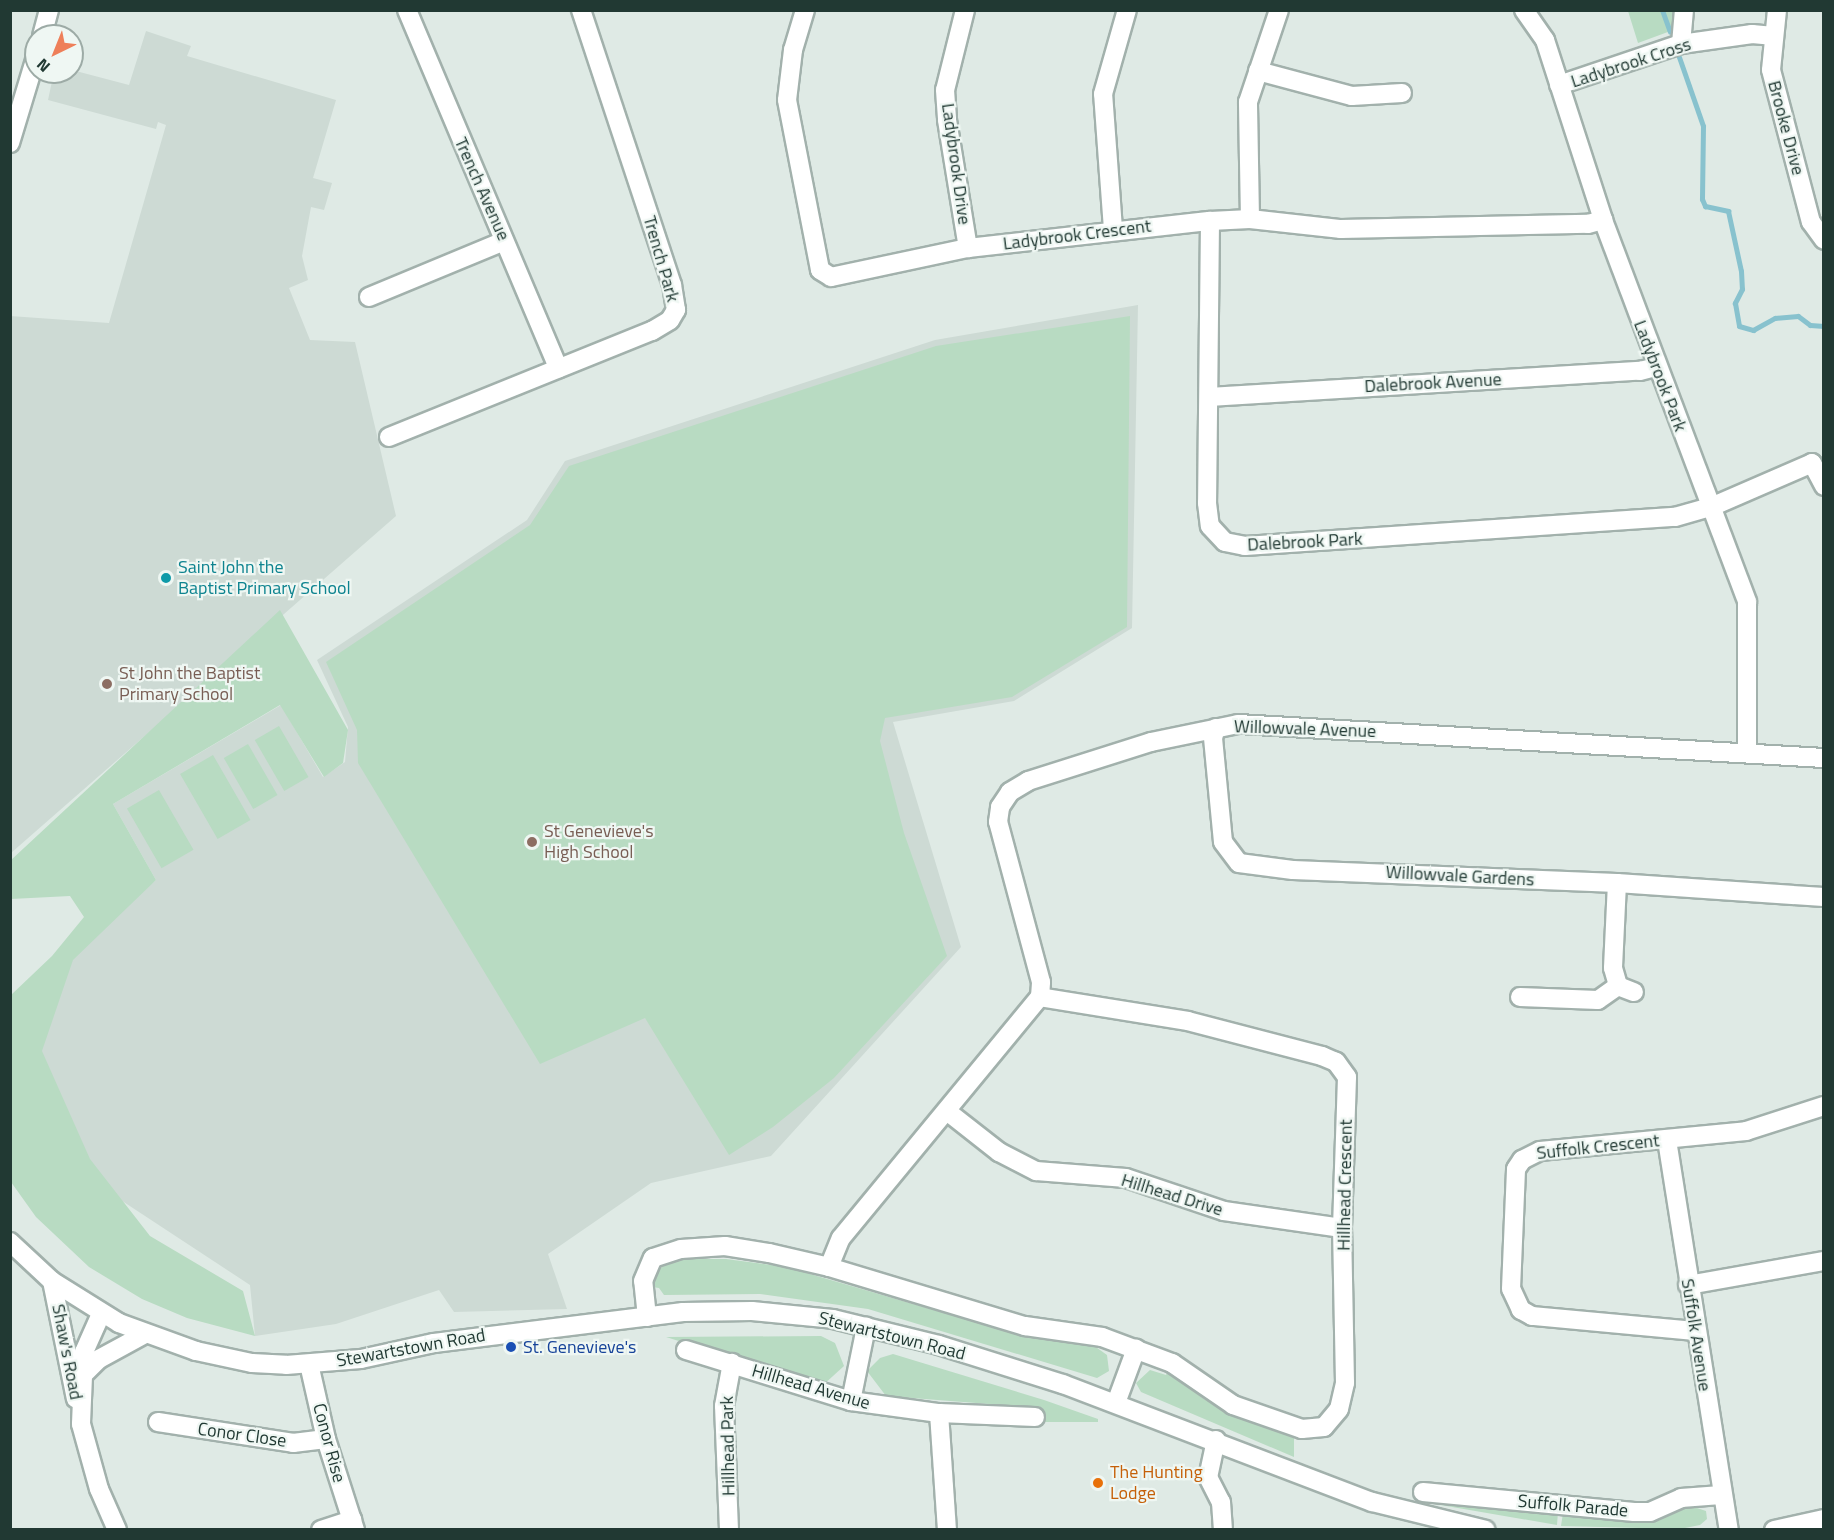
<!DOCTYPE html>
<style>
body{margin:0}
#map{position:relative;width:1834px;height:1540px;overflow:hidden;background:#dfeae5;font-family:"Titillium Web",sans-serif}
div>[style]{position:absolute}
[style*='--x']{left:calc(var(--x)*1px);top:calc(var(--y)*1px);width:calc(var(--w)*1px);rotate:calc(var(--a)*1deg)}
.built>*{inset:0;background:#cddad4}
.green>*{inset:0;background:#b8dbc2;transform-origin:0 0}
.stream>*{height:5px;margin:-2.5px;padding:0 2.5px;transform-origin:2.5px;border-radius:2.5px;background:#88c2ce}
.roads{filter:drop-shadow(2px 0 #a2b1ac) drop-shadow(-2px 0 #a2b1ac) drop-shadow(0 2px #a2b1ac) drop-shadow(0 -2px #a2b1ac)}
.street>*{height:18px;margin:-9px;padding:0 9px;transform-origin:9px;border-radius:9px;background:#fff}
.secondary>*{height:18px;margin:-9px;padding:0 9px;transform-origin:9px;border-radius:9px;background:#fff}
.dots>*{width:16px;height:16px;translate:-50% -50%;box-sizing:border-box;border:3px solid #eff7f3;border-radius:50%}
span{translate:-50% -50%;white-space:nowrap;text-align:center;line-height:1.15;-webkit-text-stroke:4.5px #eff7f3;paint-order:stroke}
.street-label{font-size:18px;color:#213933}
.culture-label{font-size:18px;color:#0d838f}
.left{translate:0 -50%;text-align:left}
.education-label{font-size:18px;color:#785e54}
.transit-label{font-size:18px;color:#164399}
.food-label{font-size:18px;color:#c56008}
.frame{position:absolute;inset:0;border:12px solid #213933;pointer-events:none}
.north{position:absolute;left:24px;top:24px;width:60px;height:60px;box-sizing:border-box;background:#eff7f3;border:2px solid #9daba6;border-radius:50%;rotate:223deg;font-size:16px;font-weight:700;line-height:24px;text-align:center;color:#213933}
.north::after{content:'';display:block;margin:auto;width:21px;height:27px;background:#ee7f59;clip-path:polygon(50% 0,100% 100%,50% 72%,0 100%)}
</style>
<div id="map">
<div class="built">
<i style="clip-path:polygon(146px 31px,191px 46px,187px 56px,336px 100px,313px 178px,332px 183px,324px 210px,311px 207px,302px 256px,308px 280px,289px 288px,310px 340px,355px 342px,396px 516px,11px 853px,10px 316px,109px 323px,166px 125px,158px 122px,156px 129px,48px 100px,54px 72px,72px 70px,129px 85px)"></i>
<i style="clip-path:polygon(1138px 305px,1132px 628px,1014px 701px,893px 722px,961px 947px,771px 1156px,651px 1183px,548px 1254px,567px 1309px,454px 1312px,439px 1290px,336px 1324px,255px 1336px,250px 1285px,107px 1191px,51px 1104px,33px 1039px,73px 950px,156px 880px,113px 804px,281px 705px,323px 777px,345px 762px,348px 727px,317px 660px,527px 520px,565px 461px,935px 340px)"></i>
</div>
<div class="green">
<i style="clip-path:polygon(1628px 11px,1676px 11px,1676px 29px,1638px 43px)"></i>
<i style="clip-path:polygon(1130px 316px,1127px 627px,1012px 697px,885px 718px,880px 741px,904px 833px,947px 956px,834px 1078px,773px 1127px,729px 1155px,645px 1018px,540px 1064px,358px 763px,357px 730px,326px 662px,530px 525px,569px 466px,936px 346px)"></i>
<i style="clip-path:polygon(280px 610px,348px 730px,343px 763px,324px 777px,280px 705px,113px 804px,156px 880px,73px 960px,42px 1051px,90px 1159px,150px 1236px,243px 1291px,255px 1336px,187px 1318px,142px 1299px,89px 1267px,36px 1217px,11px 1182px,11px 995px,52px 956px,84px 917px,70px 896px,11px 899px,10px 861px)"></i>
<i style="left:279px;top:726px;width:59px;height:28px;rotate:60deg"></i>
<i style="left:248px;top:744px;width:59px;height:28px;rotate:60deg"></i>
<i style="left:213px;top:755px;width:75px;height:38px;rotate:60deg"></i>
<i style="left:159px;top:790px;width:69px;height:37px;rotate:60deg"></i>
<i style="clip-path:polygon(670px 1259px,726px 1259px,786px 1267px,999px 1329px,1093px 1345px,1107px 1355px,1109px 1371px,1097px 1378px,868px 1309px,760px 1294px,664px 1295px,659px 1288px,652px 1287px,652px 1277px)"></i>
<i style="clip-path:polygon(821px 1336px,835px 1343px,844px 1366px,822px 1386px,666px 1337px)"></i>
<i style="clip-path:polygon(893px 1354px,1044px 1400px,1098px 1419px,1098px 1422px,1039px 1422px,1039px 1408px,886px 1396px,867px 1371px,880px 1358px)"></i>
<i style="clip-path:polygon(1150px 1370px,1166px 1375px,1168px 1371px,1204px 1399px,1234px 1415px,1294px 1434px,1294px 1457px,1141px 1392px,1136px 1383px)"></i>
<i style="clip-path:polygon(1421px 1498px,1558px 1512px,1557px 1525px,1429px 1503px)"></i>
<i style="clip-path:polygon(1685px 1504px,1706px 1511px,1707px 1519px,1700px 1525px,1680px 1529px,1561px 1526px,1563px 1513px)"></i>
</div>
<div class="stream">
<i style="--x:1662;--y:10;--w:23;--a:70"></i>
<i style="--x:1679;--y:57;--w:73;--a:70.8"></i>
<i style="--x:1703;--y:126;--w:73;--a:90.8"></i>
<i style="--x:1702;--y:199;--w:8;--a:67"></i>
<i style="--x:1705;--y:206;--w:24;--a:12"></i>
<i style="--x:1728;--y:211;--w:61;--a:77.8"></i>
<i style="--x:1741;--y:271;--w:18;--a:87"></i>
<i style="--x:1742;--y:289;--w:16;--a:117"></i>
<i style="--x:1735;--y:303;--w:23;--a:80"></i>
<i style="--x:1739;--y:326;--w:15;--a:16"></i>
<i style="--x:1753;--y:330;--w:25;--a:-29"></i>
<i style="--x:1775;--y:318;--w:23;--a:-5"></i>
<i style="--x:1798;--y:316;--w:15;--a:37"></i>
<i style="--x:1810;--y:325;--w:14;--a:4"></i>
</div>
<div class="roads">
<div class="street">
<i style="--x:407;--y:10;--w:389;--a:67.1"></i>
<i style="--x:805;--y:10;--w:42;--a:106.7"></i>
<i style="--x:793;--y:50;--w:50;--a:96.8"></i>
<i style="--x:787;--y:100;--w:173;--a:79"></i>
<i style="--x:820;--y:270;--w:13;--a:32"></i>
<i style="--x:831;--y:277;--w:140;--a:-12"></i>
<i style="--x:968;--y:248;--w:244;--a:-6.4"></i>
<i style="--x:1210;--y:221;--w:40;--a:-2.9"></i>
<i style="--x:1250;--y:219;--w:92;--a:6.3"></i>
<i style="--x:1341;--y:229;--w:247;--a:-1.2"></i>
<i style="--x:1588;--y:224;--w:16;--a:-15"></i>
<i style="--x:965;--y:10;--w:82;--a:104"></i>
<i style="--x:945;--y:90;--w:30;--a:86"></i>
<i style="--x:947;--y:120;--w:130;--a:80.7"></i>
<i style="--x:1524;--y:10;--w:37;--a:55"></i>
<i style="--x:1545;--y:40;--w:189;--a:72.1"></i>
<i style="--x:1603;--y:220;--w:408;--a:69.3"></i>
<i style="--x:1747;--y:602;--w:150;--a:90"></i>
<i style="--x:1777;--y:10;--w:60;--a:95.7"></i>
<i style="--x:1771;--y:70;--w:157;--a:75.3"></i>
<i style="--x:1811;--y:222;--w:22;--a:54"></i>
<i style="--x:1681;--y:44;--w:34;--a:-85"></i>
<i style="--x:1258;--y:71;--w:97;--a:14.9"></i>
<i style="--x:1352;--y:96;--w:50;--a:-3.4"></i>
<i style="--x:1559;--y:85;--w:129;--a:-18.6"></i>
<i style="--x:1681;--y:44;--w:72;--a:-8"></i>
<i style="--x:1752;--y:34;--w:22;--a:5"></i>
<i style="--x:1250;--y:219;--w:117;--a:-91"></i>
<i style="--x:1248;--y:102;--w:97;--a:-71.4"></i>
<i style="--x:1210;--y:221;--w:282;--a:90.6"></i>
<i style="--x:1207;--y:503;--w:23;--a:83"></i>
<i style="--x:1210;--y:526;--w:22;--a:47"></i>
<i style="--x:1225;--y:542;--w:20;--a:11"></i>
<i style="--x:1245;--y:546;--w:431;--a:-3.9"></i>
<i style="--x:1675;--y:517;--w:37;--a:-16"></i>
<i style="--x:1711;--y:507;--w:110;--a:-23.5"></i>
<i style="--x:1812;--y:463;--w:26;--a:62"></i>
<i style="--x:1113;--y:229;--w:135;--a:-94.2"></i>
<i style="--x:1103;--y:94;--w:87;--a:-74.1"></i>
<i style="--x:369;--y:297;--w:146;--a:-22.5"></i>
<i style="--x:1209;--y:397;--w:432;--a:-3.5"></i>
<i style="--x:1640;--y:371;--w:16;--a:-14"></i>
<i style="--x:389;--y:437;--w:284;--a:-22"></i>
<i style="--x:652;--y:331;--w:21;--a:-31"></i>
<i style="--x:670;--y:320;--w:12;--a:-59"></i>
<i style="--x:676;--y:310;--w:25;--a:-99"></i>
<i style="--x:672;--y:285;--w:290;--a:-108.3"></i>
<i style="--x:1216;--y:728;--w:10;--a:107"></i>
<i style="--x:1213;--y:738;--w:104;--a:84.5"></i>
<i style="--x:1223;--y:842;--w:26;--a:53"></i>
<i style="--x:1239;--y:863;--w:54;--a:7.4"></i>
<i style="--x:1293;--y:870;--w:324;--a:2.3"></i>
<i style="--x:1617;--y:883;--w:207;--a:3.9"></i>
<i style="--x:1617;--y:883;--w:85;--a:92.7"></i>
<i style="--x:1613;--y:968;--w:19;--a:74"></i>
<i style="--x:1618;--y:986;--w:17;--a:21"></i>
<i style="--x:1520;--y:997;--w:78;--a:2.2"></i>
<i style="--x:1598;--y:1000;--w:24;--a:-35"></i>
<i style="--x:948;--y:1112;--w:65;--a:38.1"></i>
<i style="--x:999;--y:1152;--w:42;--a:27.2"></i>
<i style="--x:1036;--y:1171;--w:90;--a:4.4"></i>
<i style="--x:1126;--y:1178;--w:103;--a:18.6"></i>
<i style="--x:1224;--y:1211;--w:119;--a:8.2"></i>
<i style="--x:1667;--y:1140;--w:395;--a:81"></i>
<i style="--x:829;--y:1267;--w:31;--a:-68"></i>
<i style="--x:841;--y:1238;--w:313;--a:-50.5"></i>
<i style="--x:1040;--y:997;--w:15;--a:-86"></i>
<i style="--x:1041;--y:982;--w:166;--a:-105"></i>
<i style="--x:998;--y:822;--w:15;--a:-82"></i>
<i style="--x:1000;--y:807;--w:18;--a:-56"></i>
<i style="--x:1010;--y:792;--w:21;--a:-31"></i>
<i style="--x:1028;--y:781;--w:129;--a:-17.6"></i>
<i style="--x:1151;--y:742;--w:89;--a:-11.7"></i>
<i style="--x:1238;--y:724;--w:587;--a:3.32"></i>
<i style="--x:1688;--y:1285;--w:138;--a:-10"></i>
<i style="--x:647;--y:1317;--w:36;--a:-96"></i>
<i style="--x:643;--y:1281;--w:25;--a:-67"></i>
<i style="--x:653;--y:1258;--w:29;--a:-18"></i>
<i style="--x:681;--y:1249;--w:44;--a:-3.9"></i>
<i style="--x:725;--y:1246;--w:45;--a:9"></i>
<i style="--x:769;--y:1253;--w:62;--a:13.1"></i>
<i style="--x:829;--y:1267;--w:205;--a:16.8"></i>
<i style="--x:1025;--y:1326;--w:78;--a:8.1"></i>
<i style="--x:1102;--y:1337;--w:75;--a:20.4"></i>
<i style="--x:1172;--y:1363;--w:74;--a:34.5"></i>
<i style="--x:1233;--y:1405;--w:73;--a:19.2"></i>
<i style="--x:1302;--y:1429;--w:22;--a:-5"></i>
<i style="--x:1324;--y:1427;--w:23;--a:-50"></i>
<i style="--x:1339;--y:1409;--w:27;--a:-77"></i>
<i style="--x:1345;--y:1383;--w:155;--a:-91.1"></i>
<i style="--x:1342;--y:1228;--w:151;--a:-88.1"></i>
<i style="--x:1347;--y:1077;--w:19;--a:-126"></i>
<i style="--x:1336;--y:1062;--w:15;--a:-157"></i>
<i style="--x:1322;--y:1056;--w:138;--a:-165.4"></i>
<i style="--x:1188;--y:1021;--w:150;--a:-170.8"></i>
<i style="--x:1695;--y:1331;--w:164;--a:-174.7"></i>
<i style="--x:1532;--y:1316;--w:13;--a:-151"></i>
<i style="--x:1521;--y:1310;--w:23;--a:-115"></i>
<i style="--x:1511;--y:1289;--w:120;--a:-87.6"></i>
<i style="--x:1516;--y:1169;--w:11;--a:-56"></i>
<i style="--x:1522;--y:1160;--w:20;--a:-27"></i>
<i style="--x:1540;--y:1151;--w:207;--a:-5.5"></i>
<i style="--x:1746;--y:1131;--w:82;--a:-17.8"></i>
<i style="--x:686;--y:1350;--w:173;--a:17.2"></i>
<i style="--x:851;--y:1401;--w:89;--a:7.8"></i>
<i style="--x:939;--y:1413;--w:96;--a:2.4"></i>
<i style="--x:309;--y:1364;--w:77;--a:77.2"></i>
<i style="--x:326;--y:1439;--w:96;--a:72.3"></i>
<i style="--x:851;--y:1401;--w:76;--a:-78.5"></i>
<i style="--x:1116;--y:1403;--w:58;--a:-69.7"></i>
<i style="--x:939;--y:1413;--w:117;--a:86.1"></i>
<i style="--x:158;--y:1422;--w:137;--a:8.8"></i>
<i style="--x:293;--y:1443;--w:33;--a:-7"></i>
<i style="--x:1216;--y:1440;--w:38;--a:102"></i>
<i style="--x:1208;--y:1477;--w:28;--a:63"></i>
<i style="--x:1221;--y:1502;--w:28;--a:86"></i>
<i style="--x:1423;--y:1492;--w:212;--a:5.4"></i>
<i style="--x:1634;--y:1512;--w:16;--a:0"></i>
<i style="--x:1650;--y:1512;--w:34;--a:-24"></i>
<i style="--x:1681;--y:1498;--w:40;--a:-4.3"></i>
<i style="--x:321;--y:1530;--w:33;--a:-18"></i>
<i style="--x:729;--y:1530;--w:124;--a:-92.3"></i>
<i style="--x:724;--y:1406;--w:44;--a:-79.5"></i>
</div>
<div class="secondary">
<i style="--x:42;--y:36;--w:27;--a:-75"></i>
<i style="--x:10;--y:143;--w:90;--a:-73.2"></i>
<i style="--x:10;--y:1242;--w:57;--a:42.9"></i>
<i style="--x:52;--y:1281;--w:79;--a:32.1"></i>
<i style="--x:119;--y:1323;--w:82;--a:20"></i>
<i style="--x:196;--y:1351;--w:57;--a:12.1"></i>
<i style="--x:252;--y:1363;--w:34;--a:3"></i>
<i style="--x:286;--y:1365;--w:75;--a:-4.6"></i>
<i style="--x:361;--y:1359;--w:75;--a:-12.4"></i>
<i style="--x:434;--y:1343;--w:251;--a:-7.1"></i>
<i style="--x:683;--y:1312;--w:69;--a:-0.8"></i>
<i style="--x:752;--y:1311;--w:81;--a:5.6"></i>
<i style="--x:833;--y:1319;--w:109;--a:13.8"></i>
<i style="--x:939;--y:1345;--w:130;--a:17.5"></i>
<i style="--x:1063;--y:1384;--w:331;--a:20.9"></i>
<i style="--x:1372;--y:1502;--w:117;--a:13.8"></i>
<i style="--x:52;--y:1281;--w:120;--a:78.5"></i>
<i style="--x:101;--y:1314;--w:42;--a:114.1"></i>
<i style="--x:84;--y:1352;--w:72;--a:92.4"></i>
<i style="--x:81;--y:1424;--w:67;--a:74.5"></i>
<i style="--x:99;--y:1489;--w:45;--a:66.3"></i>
<i style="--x:84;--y:1374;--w:21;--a:-45"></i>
<i style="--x:99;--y:1359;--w:52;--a:-28.5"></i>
<i style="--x:1774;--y:1530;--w:51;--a:-12.4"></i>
</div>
</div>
<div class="dots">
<i style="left:166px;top:578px;background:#0f9aa8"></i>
<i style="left:107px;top:684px;background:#8d6e63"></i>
<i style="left:532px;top:842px;background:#8d6e63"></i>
<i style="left:511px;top:1347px;background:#1a4fb4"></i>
<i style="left:1098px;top:1483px;background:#e8710a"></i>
</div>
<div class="street-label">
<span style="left:1631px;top:63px;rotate:-18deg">Ladybrook Cross</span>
<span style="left:1786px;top:128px;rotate:75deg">Brooke Drive</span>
<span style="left:956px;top:164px;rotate:82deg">Ladybrook Drive</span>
<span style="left:482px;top:189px;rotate:66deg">Trench Avenue</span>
<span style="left:1077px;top:235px;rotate:-7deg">Ladybrook Crescent</span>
<span style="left:661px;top:259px;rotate:74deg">Trench Park</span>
<span style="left:1660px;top:376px;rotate:69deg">Ladybrook Park</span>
<span style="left:1433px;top:383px;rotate:-3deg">Dalebrook Avenue</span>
<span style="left:1305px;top:542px;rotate:-3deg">Dalebrook Park</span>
<span style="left:1305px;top:729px;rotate:2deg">Willowvale Avenue</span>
<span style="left:1460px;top:876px;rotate:3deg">Willowvale Gardens</span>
<span style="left:1598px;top:1147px;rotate:-6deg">Suffolk Crescent</span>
<span style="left:1345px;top:1185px;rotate:-89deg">Hillhead Crescent</span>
<span style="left:1172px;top:1195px;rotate:17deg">Hillhead Drive</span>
<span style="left:1696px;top:1335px;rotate:81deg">Suffolk Avenue</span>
<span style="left:892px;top:1336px;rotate:14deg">Stewartstown Road</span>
<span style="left:411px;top:1348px;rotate:-10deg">Stewartstown Road</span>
<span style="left:67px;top:1352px;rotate:79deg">Shaw's Road</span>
<span style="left:811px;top:1387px;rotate:16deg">Hillhead Avenue</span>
<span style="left:242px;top:1435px;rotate:8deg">Conor Close</span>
<span style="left:329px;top:1443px;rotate:75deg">Conor Rise</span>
<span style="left:728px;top:1446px;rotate:-91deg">Hillhead Park</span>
<span style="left:1573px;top:1506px;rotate:5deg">Suffolk Parade</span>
</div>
<div class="culture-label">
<span class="left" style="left:178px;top:578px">Saint John the<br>Baptist Primary School</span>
</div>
<div class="education-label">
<span class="left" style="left:119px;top:684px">St John the Baptist<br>Primary School</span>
<span class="left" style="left:544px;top:842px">St Genevieve's<br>High School</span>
</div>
<div class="transit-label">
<span class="left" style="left:523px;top:1347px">St. Genevieve's</span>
</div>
<div class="food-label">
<span class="left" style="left:1110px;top:1483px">The Hunting<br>Lodge</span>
</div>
<div class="frame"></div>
<div class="north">N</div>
</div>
